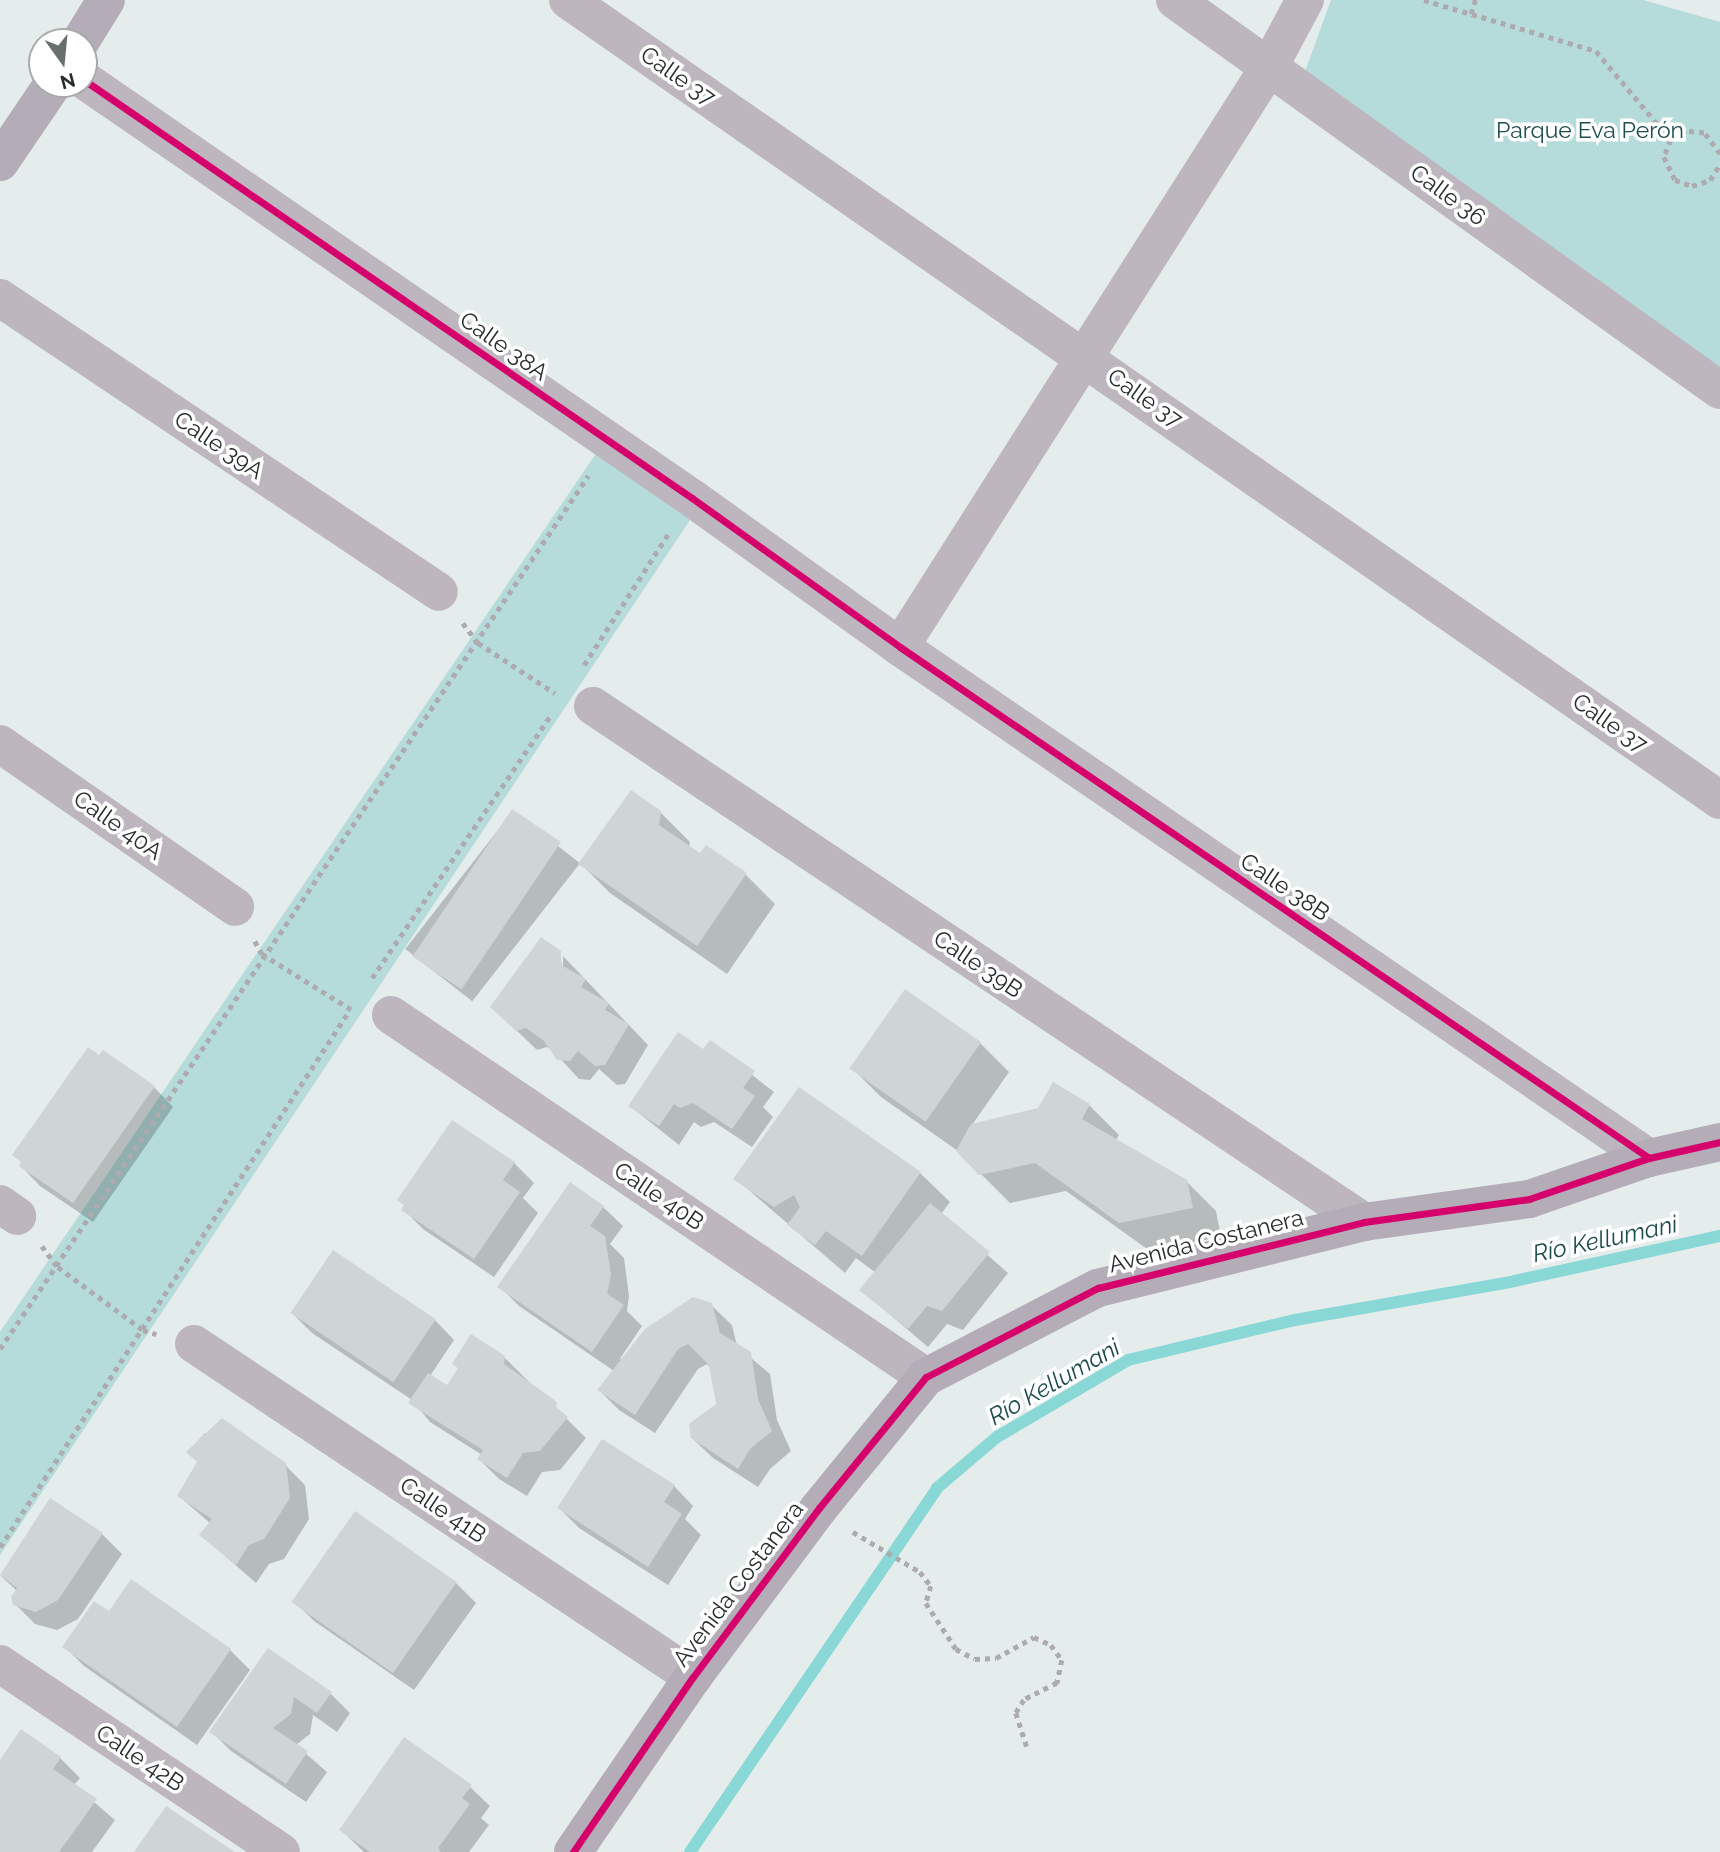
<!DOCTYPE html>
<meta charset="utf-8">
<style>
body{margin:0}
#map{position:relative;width:1720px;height:1852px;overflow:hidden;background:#e4ecec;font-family:Raleway,sans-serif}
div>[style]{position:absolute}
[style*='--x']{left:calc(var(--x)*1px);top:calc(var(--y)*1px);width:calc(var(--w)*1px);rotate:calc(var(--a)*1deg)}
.green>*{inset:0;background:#b5dbda}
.shadow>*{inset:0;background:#0003;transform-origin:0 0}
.stream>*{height:12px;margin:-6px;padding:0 6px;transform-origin:6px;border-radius:6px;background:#89d8d6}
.building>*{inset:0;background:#cfd5d5;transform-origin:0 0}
.path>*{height:4.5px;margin-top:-2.25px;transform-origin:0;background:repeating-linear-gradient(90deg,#adabaf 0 5px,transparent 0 10px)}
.street>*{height:38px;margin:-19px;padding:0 19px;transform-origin:19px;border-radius:19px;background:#beb6be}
.secondary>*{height:38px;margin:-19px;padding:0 19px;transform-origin:19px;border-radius:19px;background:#b4acb6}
.cycleway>*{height:7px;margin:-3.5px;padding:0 3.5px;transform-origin:3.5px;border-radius:3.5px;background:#d6006c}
span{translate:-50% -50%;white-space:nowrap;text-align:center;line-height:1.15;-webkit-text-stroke:7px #fff;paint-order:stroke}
.street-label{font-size:23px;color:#272c2c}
.park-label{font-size:23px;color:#1d4e4c}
.water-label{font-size:24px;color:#1b4c4b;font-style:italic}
.north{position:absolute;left:28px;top:28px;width:70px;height:70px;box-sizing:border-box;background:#fff;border:2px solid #a9abab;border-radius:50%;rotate:165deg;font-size:19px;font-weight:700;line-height:28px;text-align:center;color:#272c2c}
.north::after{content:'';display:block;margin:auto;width:24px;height:32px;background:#696f6f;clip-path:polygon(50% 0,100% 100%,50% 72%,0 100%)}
</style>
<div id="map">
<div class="green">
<i style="clip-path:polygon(1331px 0,1643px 0,1720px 22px,1720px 375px,1298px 91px)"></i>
<i style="clip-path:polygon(601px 446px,696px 511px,0 1555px,0 1332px)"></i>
</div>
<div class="shadow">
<i style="left:513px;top:811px;width:85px;height:175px;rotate:38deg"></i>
<i style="clip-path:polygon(660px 812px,690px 842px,689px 848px,700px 856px,706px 847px,746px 875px,775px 904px,727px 974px,610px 893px,581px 864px)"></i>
<i style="clip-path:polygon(560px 953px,563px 974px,563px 956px,648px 1045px,625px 1084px,617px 1085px,599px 1069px,590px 1080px,579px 1079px,553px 1051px,547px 1047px,537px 1050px,512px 1026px)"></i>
<i style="clip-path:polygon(710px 1042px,774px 1092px,763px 1107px,773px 1117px,752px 1147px,714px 1122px,701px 1127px,694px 1122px,679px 1145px,630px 1106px,703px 1052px)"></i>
<i style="clip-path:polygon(980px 1043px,1009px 1072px,972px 1125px,1039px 1110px,1054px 1085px,1089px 1105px,1119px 1135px,1116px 1140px,1186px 1181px,1216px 1211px,1221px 1237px,1150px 1251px,1066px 1191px,1010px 1203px,958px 1151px,881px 1097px,852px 1068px)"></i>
<i style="clip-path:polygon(154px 1087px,173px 1107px,93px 1222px,40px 1186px,21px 1166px)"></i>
<i style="clip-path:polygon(453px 1122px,514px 1163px,534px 1183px,523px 1198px,538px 1213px,494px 1277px,423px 1229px,403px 1209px)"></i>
<i style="clip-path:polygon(920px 1173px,950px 1202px,941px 1214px,1008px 1273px,963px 1330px,947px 1324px,928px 1347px,861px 1290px,876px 1273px,856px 1258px,845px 1273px,736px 1179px)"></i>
<i style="clip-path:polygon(603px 1207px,623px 1226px,610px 1244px,624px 1258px,629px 1296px,627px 1311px,642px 1326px,619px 1360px,711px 1305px,732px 1325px,737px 1346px,770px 1374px,777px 1420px,791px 1451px,770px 1469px,758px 1487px,713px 1458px,692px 1438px,718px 1404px,713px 1371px,707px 1364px,698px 1369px,655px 1433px,619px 1410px,599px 1390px,614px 1371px,519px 1306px,500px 1287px)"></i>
<i style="clip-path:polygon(292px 1313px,435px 1320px,454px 1340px,430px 1376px,448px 1387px,459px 1369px,454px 1364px,504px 1357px,586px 1438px,560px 1470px,542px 1472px,527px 1496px,499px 1479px,479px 1459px,482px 1455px,430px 1422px,412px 1400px,312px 1333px)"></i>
<i style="clip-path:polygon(205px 1433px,285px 1465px,305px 1485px,309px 1519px,284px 1559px,269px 1564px,256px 1583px,201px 1535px,211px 1524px,179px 1496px,199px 1462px,188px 1452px)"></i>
<i style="clip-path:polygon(674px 1486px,693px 1506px,685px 1519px,701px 1535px,668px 1585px,579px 1528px,559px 1508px)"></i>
<i style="clip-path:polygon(51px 1501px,102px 1534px,122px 1554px,78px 1619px,57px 1630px,35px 1624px,15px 1604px,17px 1591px,1px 1576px)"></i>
<i style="clip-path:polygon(132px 1582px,230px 1650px,250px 1670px,197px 1745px,84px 1666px,65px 1647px,110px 1614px)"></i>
<i style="clip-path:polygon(456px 1583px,476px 1603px,414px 1690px,314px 1621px,294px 1601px)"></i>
<i style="clip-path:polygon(268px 1651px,331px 1694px,350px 1713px,337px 1732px,313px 1715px,310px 1734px,296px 1745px,327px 1772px,306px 1802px,231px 1751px,212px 1732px)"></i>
<i style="clip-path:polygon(60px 1758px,80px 1778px,74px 1785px,115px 1820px,92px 1852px,0 1852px,0 1763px)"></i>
<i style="clip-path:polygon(470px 1787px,490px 1806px,481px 1818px,489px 1825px,469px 1852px,364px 1852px,341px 1830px)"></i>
</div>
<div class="stream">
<i style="--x:690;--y:1852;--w:440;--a:-55.8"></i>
<i style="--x:937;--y:1488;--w:79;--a:-40.4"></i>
<i style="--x:997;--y:1437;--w:152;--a:-30.4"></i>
<i style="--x:1128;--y:1360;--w:172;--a:-13.5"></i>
<i style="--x:1295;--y:1320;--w:218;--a:-10"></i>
<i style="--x:1510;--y:1282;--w:215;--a:-12.4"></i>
</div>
<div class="building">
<i style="clip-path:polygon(631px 790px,661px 811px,659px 825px,700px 853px,706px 845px,747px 873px,697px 946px,578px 864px)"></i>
<i style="left:512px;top:809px;width:59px;height:178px;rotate:34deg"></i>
<i style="clip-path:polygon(541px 937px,561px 951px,561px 965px,586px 979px,581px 987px,609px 1003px,605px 1010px,629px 1024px,605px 1065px,595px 1066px,578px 1051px,570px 1061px,557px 1060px,544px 1041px,526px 1028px,516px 1031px,490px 1007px)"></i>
<i style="left:905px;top:989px;width:93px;height:97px;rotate:35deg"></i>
<i style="clip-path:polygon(678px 1032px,703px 1049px,710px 1040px,755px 1071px,743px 1088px,755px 1096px,732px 1129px,693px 1103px,680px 1108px,674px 1104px,659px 1126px,628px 1106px)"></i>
<i style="clip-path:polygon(88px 1047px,99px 1055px,103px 1050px,155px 1086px,73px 1203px,19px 1166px,21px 1162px,12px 1155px)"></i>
<i style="clip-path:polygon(1053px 1082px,1090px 1104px,1082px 1119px,1187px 1180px,1193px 1208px,1119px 1223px,1035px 1163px,979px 1175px,956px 1151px,971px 1124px,1038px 1108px)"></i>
<i style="clip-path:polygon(799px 1087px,921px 1172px,862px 1256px,826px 1231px,815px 1245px,787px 1225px,800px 1207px,794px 1195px,774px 1207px,733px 1179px)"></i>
<i style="clip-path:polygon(452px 1120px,515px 1162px,503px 1180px,520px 1192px,474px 1259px,401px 1210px,404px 1205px,397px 1200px)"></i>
<i style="clip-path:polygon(570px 1182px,604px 1206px,590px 1226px,605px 1236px,611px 1275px,607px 1294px,624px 1305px,592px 1352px,497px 1287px)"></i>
<i style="clip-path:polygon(930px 1203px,990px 1252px,942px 1311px,927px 1306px,908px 1329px,859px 1290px)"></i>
<i style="left:333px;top:1250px;width:124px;height:76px;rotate:34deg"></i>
<i style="clip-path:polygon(693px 1297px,712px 1303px,720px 1333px,751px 1352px,758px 1399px,772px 1431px,750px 1449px,738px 1469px,691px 1438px,689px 1424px,716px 1404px,709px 1365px,688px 1344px,678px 1349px,635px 1415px,597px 1390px,645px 1329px)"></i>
<i style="clip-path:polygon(471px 1334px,505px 1356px,504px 1364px,557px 1402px,556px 1407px,568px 1417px,540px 1451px,523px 1453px,507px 1478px,477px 1459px,483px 1450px,408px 1403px,428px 1373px,447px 1385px,458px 1368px,452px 1364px)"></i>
<i style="clip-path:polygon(222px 1418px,286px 1463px,290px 1498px,264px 1539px,249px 1545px,236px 1565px,199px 1535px,212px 1519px,177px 1496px,197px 1462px,186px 1452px)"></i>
<i style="clip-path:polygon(602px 1439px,675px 1485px,664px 1502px,682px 1514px,648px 1567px,557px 1508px)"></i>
<i style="clip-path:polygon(50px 1498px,103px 1533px,58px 1600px,36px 1612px,13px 1605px,11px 1597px,17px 1588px,0 1575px)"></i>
<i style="left:355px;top:1511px;width:124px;height:111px;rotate:35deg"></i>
<i style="clip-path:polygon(131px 1579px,231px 1649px,177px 1727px,62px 1647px,94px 1601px,109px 1611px)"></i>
<i style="clip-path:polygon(268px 1648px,332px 1692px,317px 1713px,294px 1697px,291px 1714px,273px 1728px,308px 1751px,286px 1784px,209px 1732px)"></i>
<i style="clip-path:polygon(21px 1729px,61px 1757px,53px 1769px,97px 1799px,59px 1852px,0 1852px,0 1760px)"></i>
<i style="clip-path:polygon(404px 1737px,472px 1785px,462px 1798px,470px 1804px,438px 1848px,441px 1852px,370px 1852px,339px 1830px)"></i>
<i style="clip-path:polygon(166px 1806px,235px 1852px,134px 1852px)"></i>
</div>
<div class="path">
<i style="--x:1424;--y:0;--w:179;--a:16.5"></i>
<i style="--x:1596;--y:51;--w:116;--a:49.9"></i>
<i style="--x:1471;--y:14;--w:15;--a:-74"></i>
<i style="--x:1720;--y:154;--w:26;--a:-127"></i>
<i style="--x:1704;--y:133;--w:18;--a:-174"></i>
<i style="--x:1686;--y:131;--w:17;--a:149"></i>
<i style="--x:1671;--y:140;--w:18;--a:112"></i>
<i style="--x:1664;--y:157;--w:25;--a:64"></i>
<i style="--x:1675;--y:180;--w:18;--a:19"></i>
<i style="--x:1692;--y:186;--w:19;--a:-18"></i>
<i style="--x:1710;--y:180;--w:19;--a:-58"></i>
<i style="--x:463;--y:623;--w:25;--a:53"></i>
<i style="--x:478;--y:643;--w:92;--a:33"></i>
<i style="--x:584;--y:665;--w:159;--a:-57.3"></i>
<i style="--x:255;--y:941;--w:15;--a:62"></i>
<i style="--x:262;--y:954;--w:106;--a:31.9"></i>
<i style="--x:372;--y:978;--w:320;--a:-55.8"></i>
<i style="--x:42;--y:1246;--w:26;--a:53"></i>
<i style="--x:58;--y:1267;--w:106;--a:36.5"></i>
<i style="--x:143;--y:1330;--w:14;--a:17"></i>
<i style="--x:0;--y:1349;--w:1053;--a:-56.04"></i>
<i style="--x:853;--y:1532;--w:78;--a:30.8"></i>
<i style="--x:920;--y:1572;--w:18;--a:52"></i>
<i style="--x:931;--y:1586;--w:18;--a:106"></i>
<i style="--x:926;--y:1603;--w:55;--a:56.9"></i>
<i style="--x:956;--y:1649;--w:21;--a:28"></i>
<i style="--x:975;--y:1659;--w:21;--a:-3"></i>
<i style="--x:996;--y:1658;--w:43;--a:-28.9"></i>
<i style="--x:1034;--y:1637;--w:19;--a:25"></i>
<i style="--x:1051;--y:1645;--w:19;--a:54"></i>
<i style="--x:1062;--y:1660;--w:24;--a:102"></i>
<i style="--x:1057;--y:1683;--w:37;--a:153"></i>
<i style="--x:1024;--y:1700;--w:15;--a:122"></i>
<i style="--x:1016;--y:1713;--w:39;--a:72"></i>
<i style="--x:0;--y:1547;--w:640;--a:-56.93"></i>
</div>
<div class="street">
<i style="--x:568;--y:0;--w:1403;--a:34.78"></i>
<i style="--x:1175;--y:0;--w:670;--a:35.59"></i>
<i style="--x:84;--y:80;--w:738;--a:34.51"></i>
<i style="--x:692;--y:498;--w:256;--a:35.6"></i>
<i style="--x:900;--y:647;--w:907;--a:34.3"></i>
<i style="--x:0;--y:298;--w:528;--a:33.81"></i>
<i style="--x:900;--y:647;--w:687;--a:-57.54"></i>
<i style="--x:1269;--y:67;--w:76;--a:-61.8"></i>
<i style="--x:593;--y:706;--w:928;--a:33.79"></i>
<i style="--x:0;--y:744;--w:286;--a:34.7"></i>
<i style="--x:391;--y:1015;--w:646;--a:34.08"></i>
<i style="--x:0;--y:1204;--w:21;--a:35"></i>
<i style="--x:194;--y:1344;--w:600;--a:33.72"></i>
<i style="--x:0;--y:1664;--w:338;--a:33.8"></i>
</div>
<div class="secondary">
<i style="--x:80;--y:42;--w:49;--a:-58.2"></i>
<i style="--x:0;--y:162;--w:94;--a:-55.8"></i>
<i style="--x:573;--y:1852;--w:212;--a:-55.6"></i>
<i style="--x:693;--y:1677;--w:211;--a:-53.3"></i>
<i style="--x:819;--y:1508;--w:169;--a:-50.8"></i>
<i style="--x:926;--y:1377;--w:194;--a:-27.4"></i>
<i style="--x:1098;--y:1288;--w:274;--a:-13.9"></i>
<i style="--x:1364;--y:1222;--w:167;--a:-7.9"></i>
<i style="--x:1529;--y:1199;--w:127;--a:-18.9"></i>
<i style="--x:1649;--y:1158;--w:73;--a:-12.7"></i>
</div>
<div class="cycleway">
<i style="--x:84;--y:80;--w:738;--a:34.51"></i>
<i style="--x:692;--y:498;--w:256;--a:35.6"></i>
<i style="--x:900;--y:647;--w:907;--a:34.3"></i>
<i style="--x:573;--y:1852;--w:212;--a:-55.6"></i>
<i style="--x:693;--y:1677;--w:211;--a:-53.3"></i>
<i style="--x:819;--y:1508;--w:169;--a:-50.8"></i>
<i style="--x:926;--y:1377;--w:194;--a:-27.4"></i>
<i style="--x:1098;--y:1288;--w:274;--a:-13.9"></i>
<i style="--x:1364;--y:1222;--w:167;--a:-7.9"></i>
<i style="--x:1529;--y:1199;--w:127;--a:-18.9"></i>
<i style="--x:1649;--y:1158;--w:73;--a:-12.7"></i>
</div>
<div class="street-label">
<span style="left:678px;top:76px;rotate:35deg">Calle 37</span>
<span style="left:1448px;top:195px;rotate:36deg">Calle 36</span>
<span style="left:504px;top:346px;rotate:35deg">Calle 38A</span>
<span style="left:1145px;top:398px;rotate:35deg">Calle 37</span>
<span style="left:219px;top:445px;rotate:34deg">Calle 39A</span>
<span style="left:1610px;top:723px;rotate:35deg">Calle 37</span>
<span style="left:118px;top:825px;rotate:35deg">Calle 40A</span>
<span style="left:1285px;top:887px;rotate:34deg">Calle 38B</span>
<span style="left:978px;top:964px;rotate:34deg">Calle 39B</span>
<span style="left:659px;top:1196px;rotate:34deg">Calle 40B</span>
<span style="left:1206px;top:1241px;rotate:-14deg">Avenida Costanera</span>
<span style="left:443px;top:1510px;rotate:34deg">Calle 41B</span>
<span style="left:738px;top:1584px;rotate:-53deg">Avenida Costanera</span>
<span style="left:140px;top:1758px;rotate:34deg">Calle 42B</span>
</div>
<div class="park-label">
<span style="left:1590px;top:130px">Parque Eva Perón</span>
</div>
<div class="water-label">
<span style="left:1605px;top:1239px;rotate:-12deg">Río Kellumani</span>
<span style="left:1054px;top:1382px;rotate:-30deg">Río Kellumani</span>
</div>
<div class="north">N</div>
</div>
